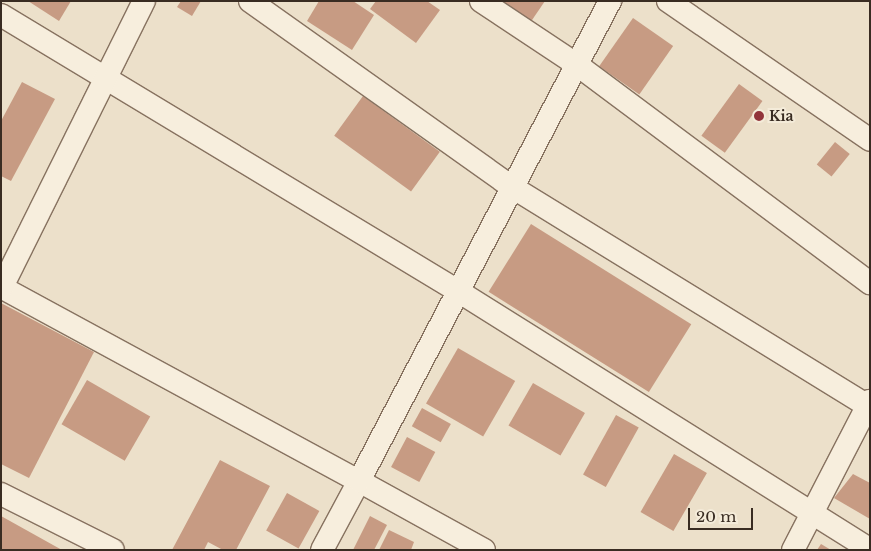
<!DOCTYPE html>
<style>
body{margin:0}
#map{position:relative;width:871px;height:551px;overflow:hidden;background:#ece0ca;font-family:"Libre Baskerville",serif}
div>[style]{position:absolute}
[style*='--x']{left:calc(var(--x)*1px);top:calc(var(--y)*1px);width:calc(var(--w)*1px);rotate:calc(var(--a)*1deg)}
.building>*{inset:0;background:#c79b83;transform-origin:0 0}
.roads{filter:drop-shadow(1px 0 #877260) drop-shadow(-1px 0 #877260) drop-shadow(0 1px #877260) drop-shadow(0 -1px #877260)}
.minor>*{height:22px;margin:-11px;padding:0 11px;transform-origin:11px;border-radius:11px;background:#f7eedd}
.dots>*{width:14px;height:14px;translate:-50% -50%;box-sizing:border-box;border:2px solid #f4ebd9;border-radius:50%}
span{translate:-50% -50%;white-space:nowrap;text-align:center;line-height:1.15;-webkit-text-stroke:4px #f4ebd9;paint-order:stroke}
.poi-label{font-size:14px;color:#392c22;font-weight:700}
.left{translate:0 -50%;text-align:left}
.frame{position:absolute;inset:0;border:2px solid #392c22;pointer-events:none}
.scale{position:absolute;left:688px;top:508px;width:65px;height:22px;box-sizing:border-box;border:2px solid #392c22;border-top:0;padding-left:6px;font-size:15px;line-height:18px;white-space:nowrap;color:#392c22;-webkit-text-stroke:4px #f4ebd9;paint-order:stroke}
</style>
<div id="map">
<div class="building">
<i style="clip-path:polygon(28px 1px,71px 1px,59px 21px)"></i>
<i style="clip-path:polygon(181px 1px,201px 1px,192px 16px,177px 7px)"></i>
<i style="clip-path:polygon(319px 1px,353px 1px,374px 15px,352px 50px,307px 21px)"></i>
<i style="clip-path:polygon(376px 1px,427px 1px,440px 10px,416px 43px,370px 9px)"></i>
<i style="clip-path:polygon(500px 1px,545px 1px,530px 23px)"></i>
<i style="left:633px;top:18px;width:49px;height:59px;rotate:35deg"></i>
<i style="clip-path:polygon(22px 82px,55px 99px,11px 181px,1px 176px,1px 121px)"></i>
<i style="left:739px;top:84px;width:29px;height:64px;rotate:36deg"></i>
<i style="left:363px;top:96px;width:95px;height:49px;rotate:36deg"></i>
<i style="left:835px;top:142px;width:19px;height:29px;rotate:39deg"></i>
<i style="left:531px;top:224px;width:189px;height:80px;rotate:32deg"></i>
<i style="clip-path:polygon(1px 303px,94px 352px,29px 478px,1px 464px)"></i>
<i style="left:458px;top:348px;width:66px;height:64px;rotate:30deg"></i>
<i style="left:87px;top:380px;width:73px;height:51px;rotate:30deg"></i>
<i style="left:533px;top:383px;width:60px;height:49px;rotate:30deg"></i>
<i style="left:422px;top:408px;width:33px;height:21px;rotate:29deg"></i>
<i style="left:616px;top:415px;width:26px;height:68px;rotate:29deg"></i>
<i style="left:407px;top:437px;width:32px;height:34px;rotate:28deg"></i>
<i style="left:674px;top:454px;width:38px;height:67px;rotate:30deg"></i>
<i style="clip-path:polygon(220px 460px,270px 486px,236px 550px,223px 550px,208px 542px,204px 550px,172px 550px)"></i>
<i style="clip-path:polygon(853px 474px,870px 483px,870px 519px,834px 498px)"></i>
<i style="left:287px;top:493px;width:37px;height:43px;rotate:29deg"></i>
<i style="clip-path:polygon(1px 516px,62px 550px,1px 550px)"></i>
<i style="clip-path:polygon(370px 516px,387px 525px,374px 550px,353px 550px)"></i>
<i style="clip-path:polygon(389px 530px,414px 542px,411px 550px,379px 550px)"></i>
<i style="clip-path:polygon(821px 544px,831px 550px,817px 550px)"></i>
</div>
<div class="roads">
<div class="minor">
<i style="--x:250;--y:1;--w:321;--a:35.4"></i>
<i style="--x:512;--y:187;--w:420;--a:31.6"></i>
<i style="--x:481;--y:1;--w:114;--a:33.6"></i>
<i style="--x:576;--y:64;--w:367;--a:36.7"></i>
<i style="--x:668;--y:1;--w:245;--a:34.5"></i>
<i style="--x:1;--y:15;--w:534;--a:31.13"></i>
<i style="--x:458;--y:291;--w:486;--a:32.1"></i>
<i style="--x:1;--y:287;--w:407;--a:28.5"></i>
<i style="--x:359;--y:481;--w:78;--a:118.2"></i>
<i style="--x:2;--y:287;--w:319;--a:-63.6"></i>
<i style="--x:1;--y:494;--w:125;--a:26.6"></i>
<i style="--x:484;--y:550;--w:143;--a:-151.1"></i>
<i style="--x:359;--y:481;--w:542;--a:-62.39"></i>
<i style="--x:793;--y:550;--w:168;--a:-62.7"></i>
</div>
</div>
<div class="dots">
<i style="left:759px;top:116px;background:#92343a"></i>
</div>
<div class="poi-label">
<span class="left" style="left:769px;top:116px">Kia</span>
</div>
<div class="frame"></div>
<div class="scale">20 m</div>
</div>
